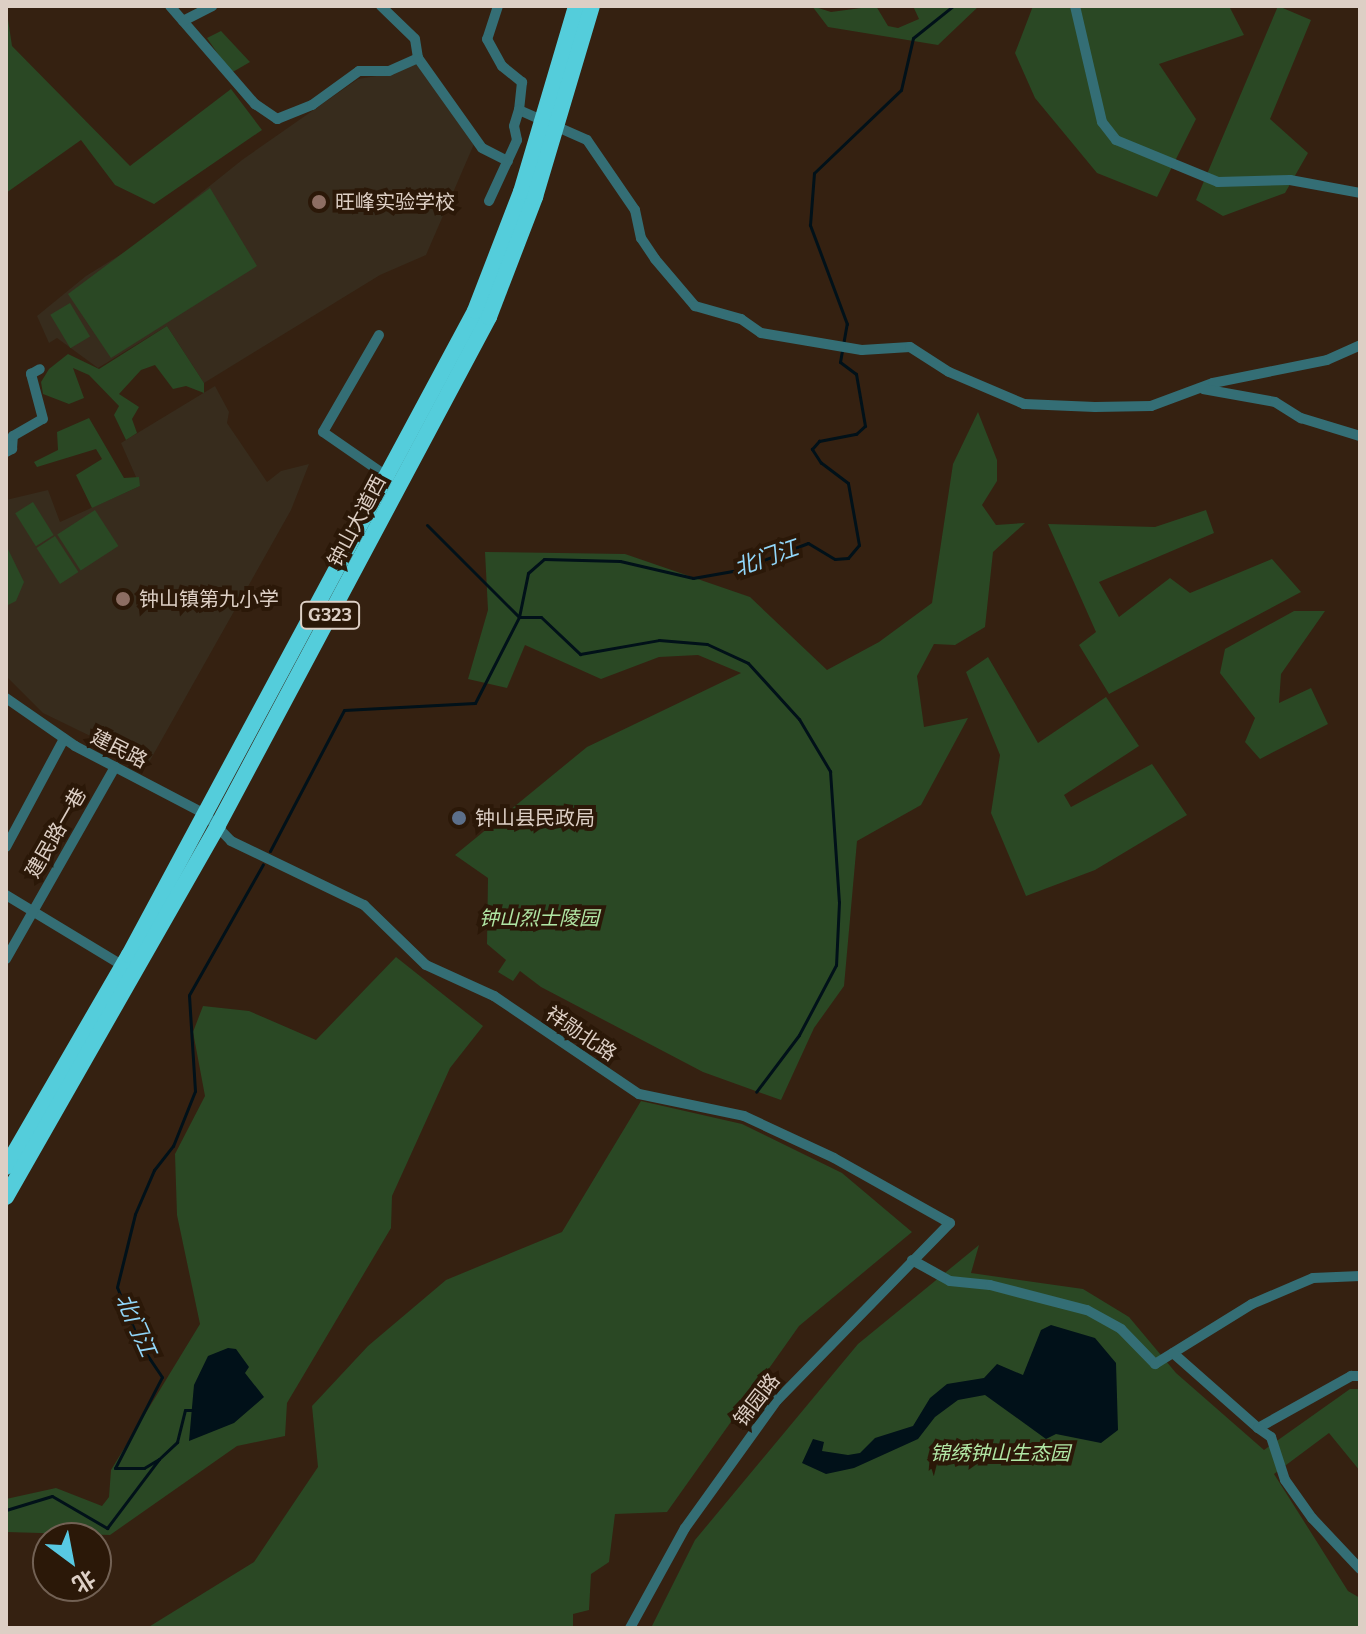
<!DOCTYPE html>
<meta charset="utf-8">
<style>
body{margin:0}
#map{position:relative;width:1366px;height:1634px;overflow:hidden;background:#352111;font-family:Bitter,"Noto Sans SC",serif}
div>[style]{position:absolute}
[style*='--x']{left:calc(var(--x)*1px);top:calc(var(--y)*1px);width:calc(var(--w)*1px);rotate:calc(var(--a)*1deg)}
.education>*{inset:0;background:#372c1d}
.green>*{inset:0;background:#2a4824;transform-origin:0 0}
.water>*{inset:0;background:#011119}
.stream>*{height:3px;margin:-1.5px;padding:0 1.5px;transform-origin:1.5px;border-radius:1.5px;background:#011119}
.minor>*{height:10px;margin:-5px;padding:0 5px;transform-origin:5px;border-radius:5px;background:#346e75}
.highway>*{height:16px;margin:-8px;padding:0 8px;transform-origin:8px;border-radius:8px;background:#54cddb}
.dots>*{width:22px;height:22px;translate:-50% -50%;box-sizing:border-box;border:4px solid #2b1808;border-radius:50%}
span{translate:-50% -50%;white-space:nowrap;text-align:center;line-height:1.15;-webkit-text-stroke:8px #2b1808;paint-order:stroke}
.shield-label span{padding:2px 6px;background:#2b1808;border:2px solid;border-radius:6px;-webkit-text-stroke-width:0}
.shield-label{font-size:18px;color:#ddcfc5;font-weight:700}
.poi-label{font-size:20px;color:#ddcfc5}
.left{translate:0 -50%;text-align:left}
.street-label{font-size:20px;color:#ddcfc5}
.park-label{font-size:20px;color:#b0e6a4;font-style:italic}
.water-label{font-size:22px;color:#91d6f9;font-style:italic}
.frame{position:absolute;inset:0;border:8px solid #ddcfc5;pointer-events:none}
.north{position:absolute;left:32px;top:1522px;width:80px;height:80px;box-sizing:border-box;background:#2b1808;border:2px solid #726154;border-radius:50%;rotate:148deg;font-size:22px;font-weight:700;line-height:32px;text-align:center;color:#ddcfc5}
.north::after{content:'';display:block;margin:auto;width:28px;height:36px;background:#58c9e3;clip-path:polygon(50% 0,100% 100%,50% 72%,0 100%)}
</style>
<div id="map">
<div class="education">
<i style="clip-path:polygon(416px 62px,474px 144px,426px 255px,380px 275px,204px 383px,167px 326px,98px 368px,57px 338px,49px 343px,37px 316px,86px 276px,136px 245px,242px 160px,358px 79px,389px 74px)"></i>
<i style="clip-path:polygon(215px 386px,229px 412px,227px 423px,267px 482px,281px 471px,309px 464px,291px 510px,148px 764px,43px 713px,6px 676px,6px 500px,48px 490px,60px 522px,140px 486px,121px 443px)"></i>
</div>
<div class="green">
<i style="clip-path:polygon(6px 6px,12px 46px,130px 166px,231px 89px,262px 130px,154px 204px,115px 185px,81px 140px,6px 193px)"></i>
<i style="clip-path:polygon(812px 6px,831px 12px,876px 6px,888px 26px,898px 28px,919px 19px,913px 6px,979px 6px,938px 45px,828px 27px)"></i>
<i style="clip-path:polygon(1033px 6px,1229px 6px,1244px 35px,1159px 64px,1196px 119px,1157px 197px,1097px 173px,1035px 98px,1015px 53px)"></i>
<i style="clip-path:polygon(1278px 6px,1311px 20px,1270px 119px,1308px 153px,1285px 193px,1223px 216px,1196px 200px)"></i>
<i style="clip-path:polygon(221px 31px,250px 62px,231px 73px,207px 38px)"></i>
<i style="clip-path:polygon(210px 188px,257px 266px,111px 358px,68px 294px)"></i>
<i style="left:70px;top:303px;width:39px;height:23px;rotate:59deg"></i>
<i style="clip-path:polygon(167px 326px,204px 383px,204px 393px,186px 386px,173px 389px,155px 365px,141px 370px,119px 394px,139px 407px,132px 419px,137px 433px,126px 440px,114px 415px,119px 406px,89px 375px,73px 368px,84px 398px,69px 404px,43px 394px,41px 382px,49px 369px,68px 354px,99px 369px)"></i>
<i style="clip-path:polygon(978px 412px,997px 460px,997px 481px,982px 505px,996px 525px,1025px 523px,993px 552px,985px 627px,955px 645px,934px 644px,917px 676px,924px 727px,968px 718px,921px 805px,857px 841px,844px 986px,814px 1028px,781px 1100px,703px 1072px,541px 987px,520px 971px,513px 981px,498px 972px,506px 960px,487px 944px,488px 878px,455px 855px,587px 747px,741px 673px,698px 655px,659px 657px,601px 679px,525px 645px,507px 688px,468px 679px,488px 610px,485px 552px,625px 554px,750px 597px,827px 670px,879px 642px,932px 603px,953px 464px)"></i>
<i style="clip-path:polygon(89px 418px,124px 478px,139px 477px,140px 486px,92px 508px,76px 475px,102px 459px,96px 449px,37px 467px,34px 462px,58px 450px,57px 432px)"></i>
<i style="left:33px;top:502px;width:39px;height:21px;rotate:58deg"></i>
<i style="left:95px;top:510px;width:43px;height:45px;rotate:57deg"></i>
<i style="clip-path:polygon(1206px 510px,1214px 533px,1099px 582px,1119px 617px,1170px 578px,1190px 593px,1272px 559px,1301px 592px,1109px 694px,1079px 645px,1096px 632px,1048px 524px,1155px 527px)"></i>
<i style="left:55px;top:536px;width:43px;height:22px;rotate:57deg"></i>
<i style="clip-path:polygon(6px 545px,24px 582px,16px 601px,6px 606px)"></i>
<i style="clip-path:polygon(1294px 611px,1325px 611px,1281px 674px,1279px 703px,1311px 688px,1328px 724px,1260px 759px,1245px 742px,1255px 718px,1220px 673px,1225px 649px)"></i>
<i style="clip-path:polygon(988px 657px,1038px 743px,1106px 697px,1139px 746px,1064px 795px,1071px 807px,1152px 764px,1187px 815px,1095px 870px,1026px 896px,991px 813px,1000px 755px,966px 672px)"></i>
<i style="clip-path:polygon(396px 957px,483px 1026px,450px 1068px,392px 1196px,391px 1228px,287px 1403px,285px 1436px,237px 1446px,110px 1535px,6px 1532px,6px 1499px,56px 1488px,102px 1506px,109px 1497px,111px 1470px,200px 1324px,177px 1215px,175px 1154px,205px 1096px,193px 1032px,203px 1006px,249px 1011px,316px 1040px)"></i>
<i style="clip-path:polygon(641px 1101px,742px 1124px,842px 1173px,912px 1232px,799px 1326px,667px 1512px,615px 1514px,609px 1562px,591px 1574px,589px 1610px,573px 1614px,573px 1628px,147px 1628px,254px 1562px,318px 1467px,312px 1406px,368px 1346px,446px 1280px,562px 1232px)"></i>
<i style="clip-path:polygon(979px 1245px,971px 1273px,1083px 1289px,1129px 1317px,1176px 1373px,1264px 1450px,1350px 1389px,1360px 1389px,1360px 1471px,1329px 1433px,1274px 1474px,1348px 1591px,1360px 1598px,1360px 1628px,651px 1628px,695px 1540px,858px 1344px)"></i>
</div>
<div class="water">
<i style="clip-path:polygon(1051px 1325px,1095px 1338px,1116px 1363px,1118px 1430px,1101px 1443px,1056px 1434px,1046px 1439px,985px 1395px,958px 1400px,935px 1417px,918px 1439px,854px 1468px,826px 1474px,802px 1463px,813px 1439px,824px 1442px,822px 1451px,848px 1455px,860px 1453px,875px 1438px,913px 1426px,930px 1398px,947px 1384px,984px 1378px,997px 1364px,1023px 1375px,1041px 1330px)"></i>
<i style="clip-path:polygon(228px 1348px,236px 1349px,249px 1367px,245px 1373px,264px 1397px,234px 1423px,189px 1441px,194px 1385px,208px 1356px)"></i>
</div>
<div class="stream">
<i style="--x:427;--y:525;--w:130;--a:45"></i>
<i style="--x:519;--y:617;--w:22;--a:0"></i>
<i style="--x:541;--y:617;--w:54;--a:43.5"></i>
<i style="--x:580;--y:654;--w:80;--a:-10"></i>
<i style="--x:659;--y:640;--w:48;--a:4.8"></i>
<i style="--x:707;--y:644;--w:45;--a:24.9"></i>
<i style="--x:748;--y:663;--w:76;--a:47.7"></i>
<i style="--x:799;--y:719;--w:61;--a:59.2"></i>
<i style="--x:830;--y:771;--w:131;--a:86.1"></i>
<i style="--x:839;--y:902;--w:63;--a:92.7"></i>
<i style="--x:836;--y:965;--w:79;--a:117.9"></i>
<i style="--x:799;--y:1035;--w:71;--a:127"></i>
<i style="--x:270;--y:851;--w:159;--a:-62.3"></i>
<i style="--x:344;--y:710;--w:131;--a:-3.1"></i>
<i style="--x:475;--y:703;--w:97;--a:-62.9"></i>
<i style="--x:519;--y:617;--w:45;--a:-78.4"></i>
<i style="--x:528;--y:573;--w:21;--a:-41"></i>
<i style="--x:544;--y:559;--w:76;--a:1.5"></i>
<i style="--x:620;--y:561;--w:75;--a:13.1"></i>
<i style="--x:693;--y:578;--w:46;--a:-10.1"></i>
<i style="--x:738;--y:570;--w:75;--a:-21.1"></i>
<i style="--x:808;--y:543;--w:31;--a:31"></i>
<i style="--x:835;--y:559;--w:13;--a:-4"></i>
<i style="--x:848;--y:558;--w:17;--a:-50"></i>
<i style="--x:859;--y:545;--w:63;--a:-100.1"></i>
<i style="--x:848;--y:483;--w:34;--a:-143"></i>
<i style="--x:821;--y:463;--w:17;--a:-123"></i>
<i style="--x:812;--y:449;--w:11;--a:-49"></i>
<i style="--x:819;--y:441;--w:38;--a:-11"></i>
<i style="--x:856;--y:434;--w:12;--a:-42"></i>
<i style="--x:865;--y:426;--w:53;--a:-99.8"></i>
<i style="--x:856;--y:374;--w:20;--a:-143"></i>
<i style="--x:840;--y:362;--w:39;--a:-80"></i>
<i style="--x:847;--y:324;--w:106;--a:-110.5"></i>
<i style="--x:810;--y:225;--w:52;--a:-85.6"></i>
<i style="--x:814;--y:173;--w:120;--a:-43.7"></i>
<i style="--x:901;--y:90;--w:53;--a:-77"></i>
<i style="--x:913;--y:38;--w:51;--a:-38.7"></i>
<i style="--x:159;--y:1459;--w:25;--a:-43"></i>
<i style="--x:177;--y:1442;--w:33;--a:-76"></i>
<i style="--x:185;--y:1410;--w:7;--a:0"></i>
<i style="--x:6;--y:1510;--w:48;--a:-16.9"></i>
<i style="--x:52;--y:1496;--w:64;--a:30.2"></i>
<i style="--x:107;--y:1528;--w:86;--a:-53"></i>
<i style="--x:159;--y:1459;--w:17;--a:149"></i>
<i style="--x:144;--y:1468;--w:29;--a:180"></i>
<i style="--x:115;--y:1468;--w:102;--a:-62.7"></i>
<i style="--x:162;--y:1377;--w:40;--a:-124"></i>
<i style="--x:140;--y:1344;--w:61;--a:-112"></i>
<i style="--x:117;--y:1287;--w:75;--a:-76.1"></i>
<i style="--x:135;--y:1214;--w:48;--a:-66.6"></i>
<i style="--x:154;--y:1170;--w:31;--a:-52"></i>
<i style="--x:173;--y:1146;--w:59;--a:-68.2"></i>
<i style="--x:195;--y:1091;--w:96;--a:-93.6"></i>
<i style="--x:189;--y:995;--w:150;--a:-60.5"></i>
</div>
<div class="minor">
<i style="--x:170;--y:6;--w:130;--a:49.1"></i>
<i style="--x:255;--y:104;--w:27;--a:34"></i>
<i style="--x:277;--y:119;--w:38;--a:-22"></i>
<i style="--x:312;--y:105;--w:58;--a:-35.9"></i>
<i style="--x:359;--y:71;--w:30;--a:0"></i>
<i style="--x:389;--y:71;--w:32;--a:-24"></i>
<i style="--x:418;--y:58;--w:110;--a:54.6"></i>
<i style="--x:482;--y:148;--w:29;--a:27"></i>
<i style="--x:381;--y:6;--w:47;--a:44.1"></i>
<i style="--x:415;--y:39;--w:19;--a:81"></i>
<i style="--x:498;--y:6;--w:35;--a:108"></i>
<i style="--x:487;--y:39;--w:31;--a:61"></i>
<i style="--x:502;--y:66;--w:26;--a:39"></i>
<i style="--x:522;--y:82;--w:28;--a:96"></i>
<i style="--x:519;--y:110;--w:74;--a:23.8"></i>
<i style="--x:587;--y:140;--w:85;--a:55.6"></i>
<i style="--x:635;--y:210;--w:29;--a:78"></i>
<i style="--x:641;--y:238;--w:25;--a:56"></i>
<i style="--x:655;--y:259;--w:62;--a:49.6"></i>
<i style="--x:695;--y:306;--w:48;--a:15.8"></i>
<i style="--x:741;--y:319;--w:24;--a:35"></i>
<i style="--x:761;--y:333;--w:102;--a:9.6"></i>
<i style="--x:862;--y:350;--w:48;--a:-3.6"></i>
<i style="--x:910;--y:347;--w:46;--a:32.7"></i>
<i style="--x:949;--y:372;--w:82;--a:23.1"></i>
<i style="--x:1024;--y:404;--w:71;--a:2.4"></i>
<i style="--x:1095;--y:407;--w:56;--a:-1"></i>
<i style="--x:1151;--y:406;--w:66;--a:-20.4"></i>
<i style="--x:1213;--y:383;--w:116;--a:-11.4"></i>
<i style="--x:1327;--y:360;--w:36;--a:-24"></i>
<i style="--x:1075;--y:6;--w:119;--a:76.9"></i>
<i style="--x:1102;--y:122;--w:23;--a:52"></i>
<i style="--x:1116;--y:140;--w:110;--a:22.4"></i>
<i style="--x:1218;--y:182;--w:72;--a:-1.6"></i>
<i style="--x:1290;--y:180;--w:71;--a:10.5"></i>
<i style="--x:183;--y:21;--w:33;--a:-27"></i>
<i style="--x:489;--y:201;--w:67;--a:-65.3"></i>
<i style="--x:517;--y:140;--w:14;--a:-102"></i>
<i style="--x:514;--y:126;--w:17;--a:-73"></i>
<i style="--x:379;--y:335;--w:112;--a:120"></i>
<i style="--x:323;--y:432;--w:83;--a:34.7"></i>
<i style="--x:1203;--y:389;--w:73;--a:10.2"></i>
<i style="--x:1275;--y:402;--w:31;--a:32"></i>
<i style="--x:1301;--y:418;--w:62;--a:17"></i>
<i style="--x:6;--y:452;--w:7;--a:-27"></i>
<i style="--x:12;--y:449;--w:13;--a:-86"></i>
<i style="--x:13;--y:436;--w:34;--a:-30"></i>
<i style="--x:43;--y:419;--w:47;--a:-104.9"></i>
<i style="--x:31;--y:374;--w:10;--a:-29"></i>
<i style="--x:6;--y:698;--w:84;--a:34.8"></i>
<i style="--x:75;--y:746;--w:147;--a:27.6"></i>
<i style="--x:205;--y:814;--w:37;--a:46"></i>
<i style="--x:231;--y:841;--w:148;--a:25.7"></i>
<i style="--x:364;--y:905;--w:86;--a:44.1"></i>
<i style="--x:426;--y:965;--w:75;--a:24.5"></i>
<i style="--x:494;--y:996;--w:175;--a:34.1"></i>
<i style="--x:639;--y:1094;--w:107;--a:11.8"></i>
<i style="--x:744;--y:1116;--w:99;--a:25"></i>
<i style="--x:834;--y:1158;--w:133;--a:29.3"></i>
<i style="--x:950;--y:1223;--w:248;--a:134.3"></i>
<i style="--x:777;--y:1400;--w:158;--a:125.7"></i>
<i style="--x:685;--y:1528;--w:114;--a:118.8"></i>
<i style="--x:6;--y:847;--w:123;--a:-61.8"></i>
<i style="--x:6;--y:895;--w:143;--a:31.2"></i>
<i style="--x:6;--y:959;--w:221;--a:-60.4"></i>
<i style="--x:912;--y:1260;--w:43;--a:28.9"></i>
<i style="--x:950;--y:1281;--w:40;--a:5.7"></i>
<i style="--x:990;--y:1285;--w:100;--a:14.5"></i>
<i style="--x:1087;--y:1310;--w:39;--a:29"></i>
<i style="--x:1121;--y:1329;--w:49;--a:45.8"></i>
<i style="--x:1155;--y:1364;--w:114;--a:-31.7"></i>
<i style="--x:1252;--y:1304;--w:66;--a:-23.1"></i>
<i style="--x:1313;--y:1278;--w:47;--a:-2.4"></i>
<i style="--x:1173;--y:1353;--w:113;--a:41.4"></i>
<i style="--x:1258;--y:1428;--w:107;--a:-29.2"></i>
<i style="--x:1351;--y:1376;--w:9;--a:0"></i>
<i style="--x:1258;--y:1428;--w:16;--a:35"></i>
<i style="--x:1271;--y:1437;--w:45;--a:72"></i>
<i style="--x:1285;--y:1480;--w:47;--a:54.6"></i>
<i style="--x:1312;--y:1518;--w:70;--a:46.7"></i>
</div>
<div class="highway">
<i style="--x:6;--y:1167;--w:245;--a:-59.9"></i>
<i style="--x:129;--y:955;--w:731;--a:-61.75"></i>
<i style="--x:475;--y:311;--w:128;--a:-68.9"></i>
<i style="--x:521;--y:192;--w:194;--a:-73.5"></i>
<i style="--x:6;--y:1197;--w:428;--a:-60.3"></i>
<i style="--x:218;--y:825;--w:576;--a:-61.92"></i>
<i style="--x:489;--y:317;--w:129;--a:-69"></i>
<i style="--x:535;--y:197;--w:199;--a:-73.4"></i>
</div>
<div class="dots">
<i style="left:319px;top:202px;background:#8d6e63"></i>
<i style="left:123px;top:599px;background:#8d6e63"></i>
<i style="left:459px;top:818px;background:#5c6f8a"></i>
</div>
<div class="shield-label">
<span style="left:330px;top:615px">G323</span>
</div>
<div class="poi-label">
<span class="left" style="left:335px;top:202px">旺峰实验学校</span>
<span class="left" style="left:139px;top:599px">钟山镇第九小学</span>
<span class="left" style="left:475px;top:818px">钟山县民政局</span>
</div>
<div class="street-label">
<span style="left:357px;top:521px;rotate:-62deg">钟山大道西</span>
<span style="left:119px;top:749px;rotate:27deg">建民路</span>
<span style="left:56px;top:833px;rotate:-60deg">建民路一巷</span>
<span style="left:581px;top:1034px;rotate:34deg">祥勋北路</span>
<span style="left:757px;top:1400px;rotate:-52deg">锦园路</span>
</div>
<div class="park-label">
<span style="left:539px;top:918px">钟山烈士陵园</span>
<span style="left:1000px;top:1453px">锦绣钟山生态园</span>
</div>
<div class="water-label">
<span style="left:766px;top:558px;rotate:-19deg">北门江</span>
<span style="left:136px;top:1325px;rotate:66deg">北门江</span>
</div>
<div class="frame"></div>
<div class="north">北</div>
</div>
